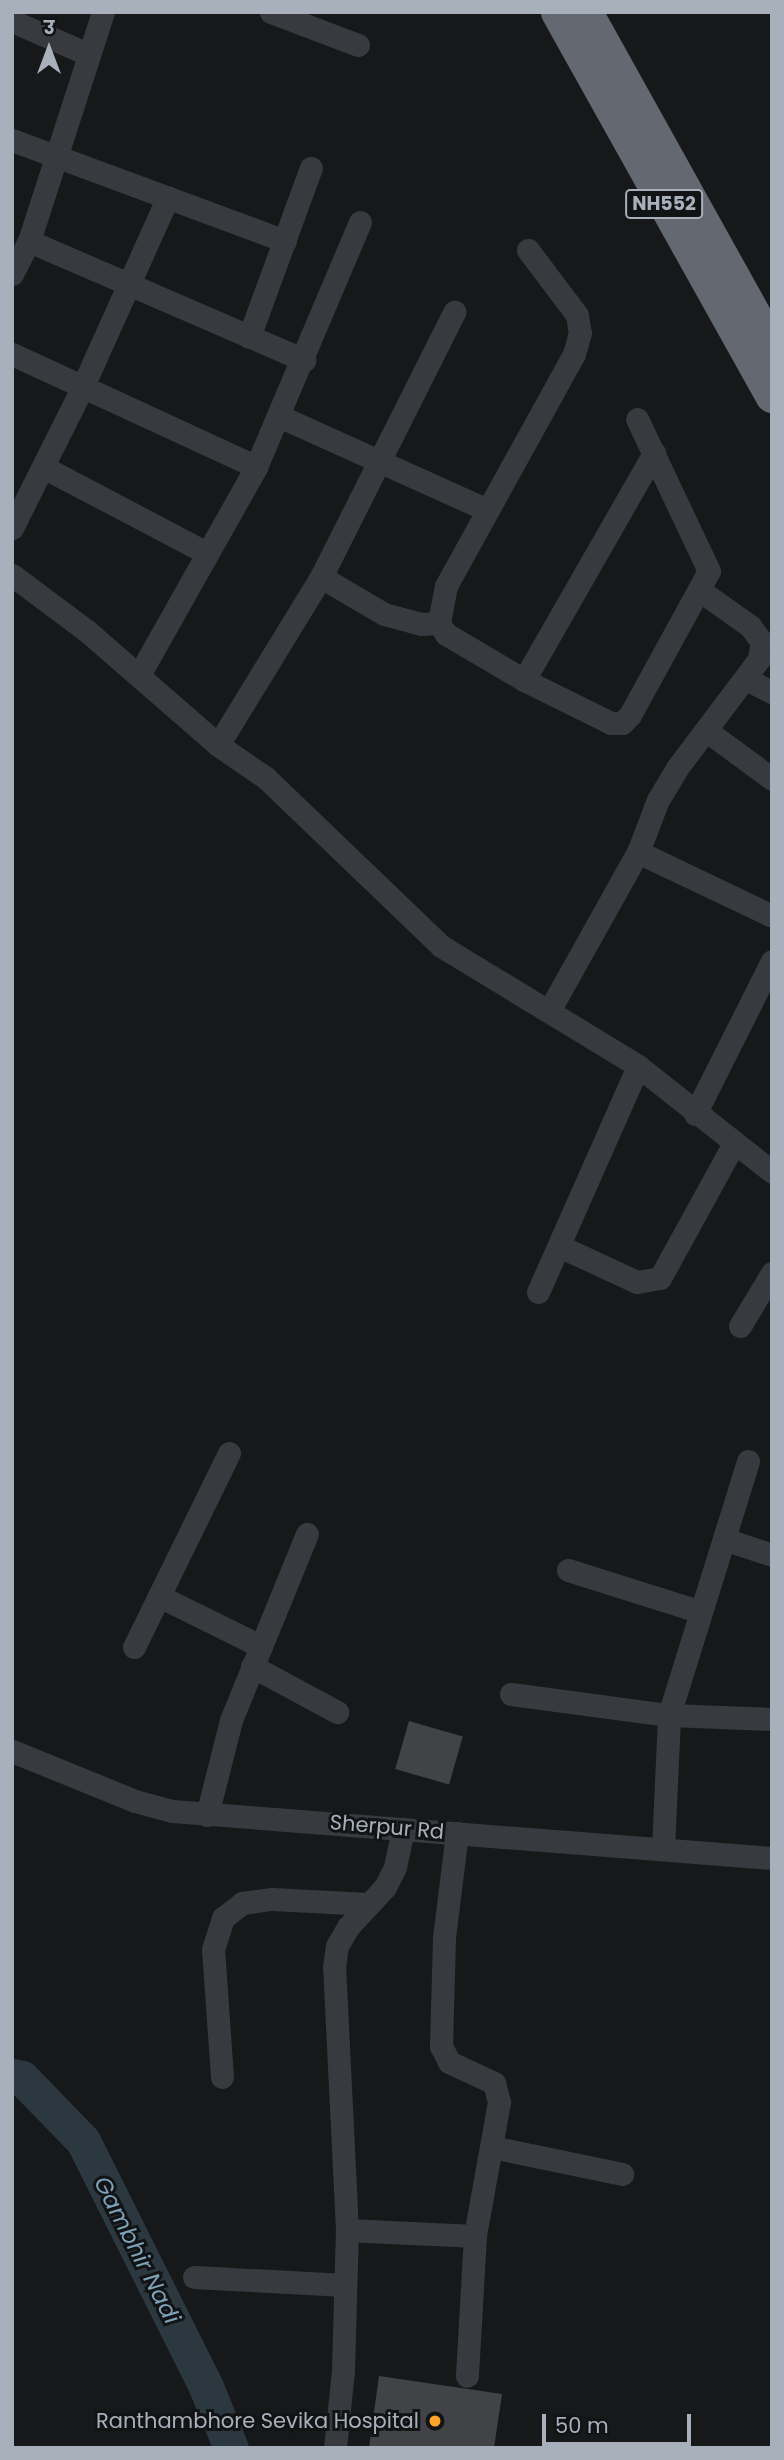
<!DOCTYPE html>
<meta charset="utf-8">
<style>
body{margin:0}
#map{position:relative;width:784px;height:2460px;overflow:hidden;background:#17181a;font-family:Poppins,"Noto Sans Devanagari",sans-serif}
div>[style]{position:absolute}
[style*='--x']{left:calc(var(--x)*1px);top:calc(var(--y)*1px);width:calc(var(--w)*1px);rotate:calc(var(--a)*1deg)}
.river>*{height:35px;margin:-17.5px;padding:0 17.5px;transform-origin:17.5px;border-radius:17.5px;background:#2c383f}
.building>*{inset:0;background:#414347;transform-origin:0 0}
.minor>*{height:23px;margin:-11.5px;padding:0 11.5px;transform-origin:11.5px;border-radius:11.5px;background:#383a3f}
.highway>*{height:33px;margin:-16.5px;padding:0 16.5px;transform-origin:16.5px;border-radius:16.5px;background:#646871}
.dots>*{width:19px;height:19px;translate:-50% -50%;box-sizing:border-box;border:4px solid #121315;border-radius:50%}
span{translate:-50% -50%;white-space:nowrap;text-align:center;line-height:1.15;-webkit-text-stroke:6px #121315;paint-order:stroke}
.shield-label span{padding:2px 5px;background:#121315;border:2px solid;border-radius:5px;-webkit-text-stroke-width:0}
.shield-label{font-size:19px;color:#a8b0bb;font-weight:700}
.street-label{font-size:21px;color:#a8b0bb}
.poi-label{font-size:21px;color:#a8b0bb}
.right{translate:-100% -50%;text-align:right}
.water-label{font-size:23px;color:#7da2b8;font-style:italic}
.frame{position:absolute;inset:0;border:14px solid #a8b0bb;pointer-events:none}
.north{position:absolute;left:14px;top:14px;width:70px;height:70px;-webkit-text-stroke:5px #121315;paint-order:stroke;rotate:0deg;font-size:19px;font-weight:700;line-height:28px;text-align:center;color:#a8b0bb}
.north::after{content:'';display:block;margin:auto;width:24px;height:32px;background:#a8b0bb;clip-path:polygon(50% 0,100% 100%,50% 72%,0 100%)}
.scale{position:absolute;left:542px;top:2414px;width:149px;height:32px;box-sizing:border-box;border:4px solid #a8b0bb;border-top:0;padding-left:9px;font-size:21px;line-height:24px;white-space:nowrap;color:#a8b0bb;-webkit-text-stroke:5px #121315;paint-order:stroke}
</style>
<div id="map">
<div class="river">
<i style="--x:12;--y:2076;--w:10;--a:11"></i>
<i style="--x:22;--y:2078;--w:88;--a:45.9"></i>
<i style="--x:83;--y:2141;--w:275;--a:63.4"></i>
<i style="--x:206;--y:2387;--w:66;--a:67.7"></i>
</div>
<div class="building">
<i style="left:409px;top:1721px;width:56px;height:50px;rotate:16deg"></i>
<i style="clip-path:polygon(379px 2376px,502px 2394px,494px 2448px,369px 2448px)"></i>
</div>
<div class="minor">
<i style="--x:271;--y:12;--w:93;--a:20.8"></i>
<i style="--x:12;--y:21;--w:83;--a:23.5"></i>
<i style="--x:12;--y:140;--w:291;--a:20.3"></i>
<i style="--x:29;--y:241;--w:300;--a:23.4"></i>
<i style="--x:528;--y:250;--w:81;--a:53"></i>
<i style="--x:577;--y:315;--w:18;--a:81"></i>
<i style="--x:580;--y:333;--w:22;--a:106"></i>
<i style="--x:574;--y:354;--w:265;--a:118.9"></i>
<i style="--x:446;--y:586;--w:38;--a:101"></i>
<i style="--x:439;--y:623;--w:13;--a:58"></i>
<i style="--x:446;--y:634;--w:91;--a:30.5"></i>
<i style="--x:524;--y:680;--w:97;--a:26.3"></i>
<i style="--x:611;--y:723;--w:11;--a:0"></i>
<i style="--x:622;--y:723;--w:11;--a:-45"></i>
<i style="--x:630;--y:715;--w:164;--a:-61.3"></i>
<i style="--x:709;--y:571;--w:168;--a:-115.3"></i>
<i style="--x:12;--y:274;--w:37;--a:-63"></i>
<i style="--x:29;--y:241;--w:241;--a:-72.1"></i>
<i style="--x:249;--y:337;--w:180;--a:-69.9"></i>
<i style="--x:12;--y:354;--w:269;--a:24.8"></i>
<i style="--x:279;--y:416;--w:228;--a:24.3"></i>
<i style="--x:45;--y:468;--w:183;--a:27.7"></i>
<i style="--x:12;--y:528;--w:159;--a:-63.4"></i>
<i style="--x:83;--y:386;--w:207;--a:-65.8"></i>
<i style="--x:12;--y:575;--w:94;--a:36.7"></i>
<i style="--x:87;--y:631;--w:174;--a:41"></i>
<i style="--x:218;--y:745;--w:58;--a:34.5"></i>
<i style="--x:266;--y:778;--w:243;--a:43.8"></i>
<i style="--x:441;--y:946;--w:231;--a:31.3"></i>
<i style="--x:638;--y:1066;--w:171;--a:38.3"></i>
<i style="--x:321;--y:577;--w:73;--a:30.4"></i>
<i style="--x:384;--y:614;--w:38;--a:15"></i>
<i style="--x:421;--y:624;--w:18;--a:-3"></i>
<i style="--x:139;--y:675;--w:239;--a:-60.6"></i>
<i style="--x:256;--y:467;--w:266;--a:-67"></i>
<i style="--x:524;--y:680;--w:262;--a:-60.2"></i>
<i style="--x:748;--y:680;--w:27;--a:27"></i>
<i style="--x:707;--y:731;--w:81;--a:36.4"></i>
<i style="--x:218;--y:745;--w:197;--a:-58.5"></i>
<i style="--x:321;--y:577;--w:297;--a:-63.3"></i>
<i style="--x:638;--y:852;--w:56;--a:-69"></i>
<i style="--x:658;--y:800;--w:37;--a:-59"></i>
<i style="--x:677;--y:768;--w:136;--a:-53"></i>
<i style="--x:759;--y:659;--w:17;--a:-80"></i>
<i style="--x:762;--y:642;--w:20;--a:-127"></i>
<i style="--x:750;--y:626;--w:59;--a:-144.7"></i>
<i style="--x:549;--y:1011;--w:182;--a:-60.8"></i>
<i style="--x:638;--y:852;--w:148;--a:25.5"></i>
<i style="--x:695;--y:1114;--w:171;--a:-63.3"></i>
<i style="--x:559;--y:1246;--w:86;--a:24.8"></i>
<i style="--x:637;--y:1282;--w:23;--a:-10"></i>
<i style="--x:660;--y:1278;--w:152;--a:-61.2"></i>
<i style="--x:538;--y:1292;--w:247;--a:-66.1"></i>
<i style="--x:740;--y:1326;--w:62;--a:-58.9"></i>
<i style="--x:724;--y:1539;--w:51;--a:18.4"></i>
<i style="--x:568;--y:1570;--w:139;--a:17.5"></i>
<i style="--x:159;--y:1596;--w:113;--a:26.3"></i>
<i style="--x:134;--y:1647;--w:216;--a:-63.9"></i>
<i style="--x:252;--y:1666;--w:97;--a:28.4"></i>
<i style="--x:511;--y:1694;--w:159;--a:7.6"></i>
<i style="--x:669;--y:1715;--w:103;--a:2.2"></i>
<i style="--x:12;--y:1751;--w:133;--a:22.1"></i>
<i style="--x:135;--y:1801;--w:38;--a:15"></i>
<i style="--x:172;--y:1811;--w:602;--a:4.48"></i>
<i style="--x:207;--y:1815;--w:98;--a:-75.8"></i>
<i style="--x:231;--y:1720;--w:201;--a:-67.8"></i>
<i style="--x:457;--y:1833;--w:106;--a:97.1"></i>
<i style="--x:444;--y:1938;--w:108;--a:91.6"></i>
<i style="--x:441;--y:2046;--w:18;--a:63"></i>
<i style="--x:449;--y:2062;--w:50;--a:25"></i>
<i style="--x:494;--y:2083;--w:20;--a:75"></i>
<i style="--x:499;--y:2102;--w:136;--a:100.2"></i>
<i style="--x:475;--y:2236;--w:140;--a:93.3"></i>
<i style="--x:663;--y:1849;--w:134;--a:-87.4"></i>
<i style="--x:669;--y:1715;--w:266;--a:-72.7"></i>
<i style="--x:222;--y:2077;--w:128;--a:-94"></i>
<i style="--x:213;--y:1949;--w:33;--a:-72"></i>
<i style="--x:223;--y:1918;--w:24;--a:-38"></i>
<i style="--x:242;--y:1903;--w:30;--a:-8"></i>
<i style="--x:272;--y:1899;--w:97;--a:3"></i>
<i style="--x:492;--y:2147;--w:133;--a:11.7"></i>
<i style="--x:347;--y:2230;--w:128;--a:2.7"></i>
<i style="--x:194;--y:2277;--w:151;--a:3"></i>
<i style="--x:335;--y:2448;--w:77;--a:-84.1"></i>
<i style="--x:343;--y:2371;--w:141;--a:-88.4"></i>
<i style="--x:347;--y:2230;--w:263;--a:-92.8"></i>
<i style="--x:334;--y:1967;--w:21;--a:-82"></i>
<i style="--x:337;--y:1946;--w:22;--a:-60"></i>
<i style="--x:348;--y:1927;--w:54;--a:-47.2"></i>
<i style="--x:385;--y:1887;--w:22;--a:-63"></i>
<i style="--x:395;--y:1867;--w:39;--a:-78"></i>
</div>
<div class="highway">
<i style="--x:557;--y:12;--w:440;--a:60.8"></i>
<i style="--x:586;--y:12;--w:382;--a:60.9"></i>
</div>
<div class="dots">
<i style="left:435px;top:2421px;background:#ffa32a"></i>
</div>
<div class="shield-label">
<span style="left:664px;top:204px">NH552</span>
</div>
<div class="street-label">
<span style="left:387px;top:1827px;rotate:5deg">Sherpur Rd</span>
</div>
<div class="poi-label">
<span class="right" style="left:419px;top:2421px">Ranthambhore Sevika Hospital</span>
</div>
<div class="water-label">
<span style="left:137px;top:2250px;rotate:63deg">Gambhir Nadi</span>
</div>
<div class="frame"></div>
<div class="north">उ</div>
<div class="scale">50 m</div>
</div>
